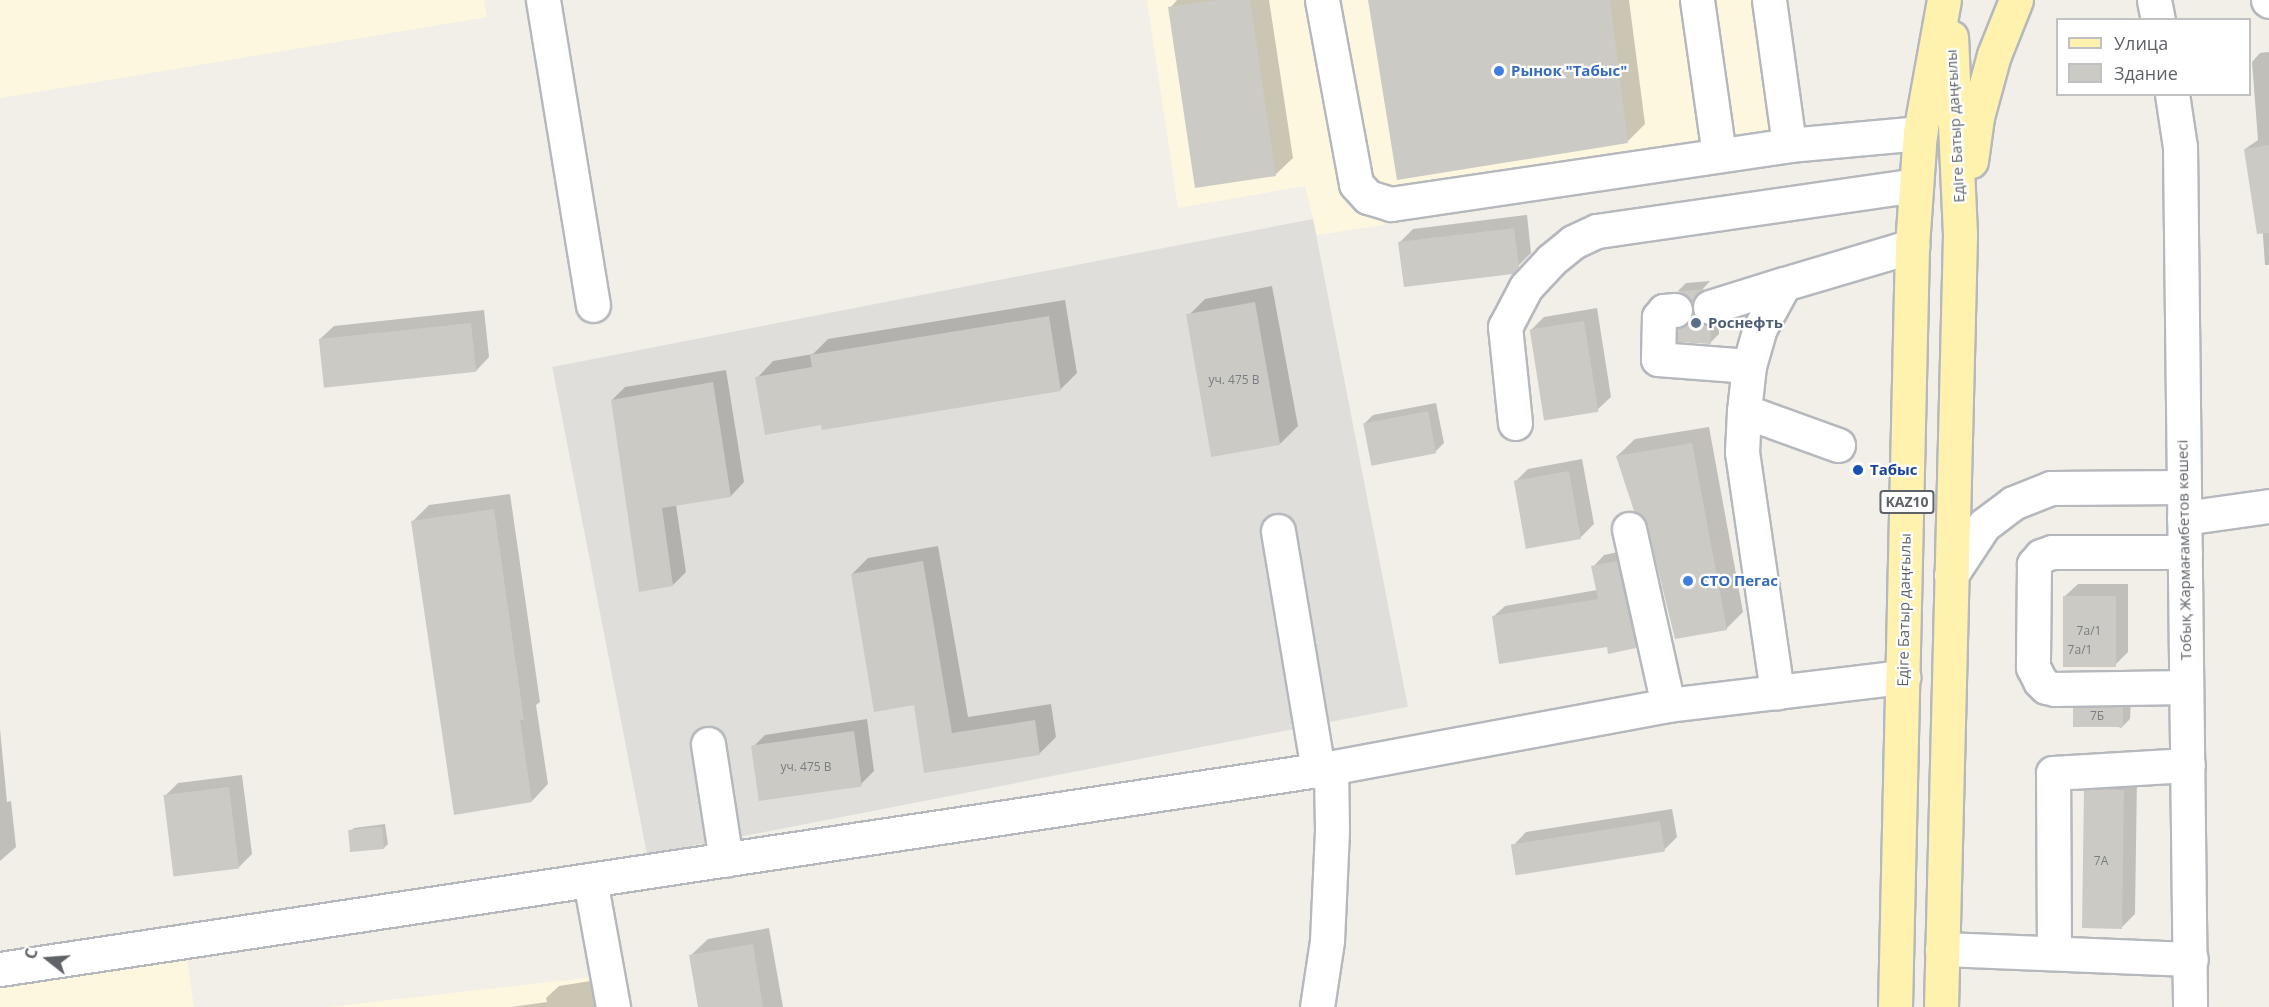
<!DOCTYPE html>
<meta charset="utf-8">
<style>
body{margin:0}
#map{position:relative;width:2269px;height:1007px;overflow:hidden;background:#f1efe8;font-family:"Open Sans",sans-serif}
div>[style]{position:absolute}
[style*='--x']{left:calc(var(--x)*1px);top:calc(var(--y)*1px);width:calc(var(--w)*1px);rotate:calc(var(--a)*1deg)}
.commercial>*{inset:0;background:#fef7e0}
.industrial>*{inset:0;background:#e0deda;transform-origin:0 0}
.shadow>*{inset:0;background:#0003}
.building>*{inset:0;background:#cccac5;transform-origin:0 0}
.roads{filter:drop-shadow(2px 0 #b5b8bc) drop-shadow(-2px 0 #b5b8bc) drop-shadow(0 2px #b5b8bc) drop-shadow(0 -2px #b5b8bc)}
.minor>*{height:33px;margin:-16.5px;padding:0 16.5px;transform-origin:16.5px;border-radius:16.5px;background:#fff}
.major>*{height:33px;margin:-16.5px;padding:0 16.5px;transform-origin:16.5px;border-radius:16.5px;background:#fff2af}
.dots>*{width:16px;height:16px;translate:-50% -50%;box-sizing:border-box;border:3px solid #fff;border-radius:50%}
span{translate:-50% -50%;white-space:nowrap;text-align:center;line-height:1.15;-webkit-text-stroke:4.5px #fff;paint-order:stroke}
.number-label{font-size:12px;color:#7a7d7f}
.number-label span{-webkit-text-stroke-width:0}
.shield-label span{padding:2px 4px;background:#fff;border:2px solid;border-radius:4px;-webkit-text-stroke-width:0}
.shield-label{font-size:14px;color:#5f6368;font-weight:700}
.shop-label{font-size:15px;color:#366cbe;font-weight:700}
.left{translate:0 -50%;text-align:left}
.street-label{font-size:15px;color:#5f6368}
.service-label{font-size:15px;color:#4e5e75;font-weight:700}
.transit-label{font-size:15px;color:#164399;font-weight:700}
.legend{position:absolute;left:2056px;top:18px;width:195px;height:78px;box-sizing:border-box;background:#fff;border:2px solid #bfc1c3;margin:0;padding:8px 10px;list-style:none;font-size:18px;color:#5f6368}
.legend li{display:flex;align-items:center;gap:12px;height:30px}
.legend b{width:30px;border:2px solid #bfc1c3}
.north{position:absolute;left:18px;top:929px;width:60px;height:60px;-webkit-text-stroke:4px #fff;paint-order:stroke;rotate:287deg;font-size:16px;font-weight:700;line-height:24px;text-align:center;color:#5f6368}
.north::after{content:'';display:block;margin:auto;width:21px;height:27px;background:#5f6368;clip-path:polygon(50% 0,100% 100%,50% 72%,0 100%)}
</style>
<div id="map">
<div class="commercial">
<i style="clip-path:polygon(0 0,484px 0,487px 17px,0 98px)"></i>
<i style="clip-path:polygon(1147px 0,1788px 0,1811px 160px,1317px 235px,1305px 186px,1178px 208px)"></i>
<i style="clip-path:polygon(186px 952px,194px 1007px,0 1007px,0 978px)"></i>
<i style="clip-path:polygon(604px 976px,607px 1007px,328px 1007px)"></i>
</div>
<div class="industrial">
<i style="left:1313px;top:219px;width:497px;height:775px;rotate:79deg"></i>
</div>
<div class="shadow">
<i style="clip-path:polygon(1177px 0,1269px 0,1293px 158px,1275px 175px,1170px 8px)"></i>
<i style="clip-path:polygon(1369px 0,1629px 0,1645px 124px,1628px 141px)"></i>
<i style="clip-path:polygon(2269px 52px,2269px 265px,2265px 265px,2260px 193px,2245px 149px,2258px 140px,2252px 62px,2260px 53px)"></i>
<i style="clip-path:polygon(1527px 215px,1531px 253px,1512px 272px,1400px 242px,1413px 229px)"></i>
<i style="clip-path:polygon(1710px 281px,1692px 301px,1684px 292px,1678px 291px,1686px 283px)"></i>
<i style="clip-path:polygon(1272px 286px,1298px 426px,1281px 443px,1214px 456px,1188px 316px,1205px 299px)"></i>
<i style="clip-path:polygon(1065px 300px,1077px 373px,1061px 389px,823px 424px,757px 378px,773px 361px,813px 354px,828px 339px)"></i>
<i style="clip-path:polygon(1702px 307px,1718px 317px,1719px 334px,1710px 343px,1679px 329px)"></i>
<i style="clip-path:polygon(1597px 308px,1611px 397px,1597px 410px,1531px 330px,1544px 317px)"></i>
<i style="clip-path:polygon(484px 310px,489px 357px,476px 371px,320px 339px,334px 326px)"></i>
<i style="clip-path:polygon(726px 370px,744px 482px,731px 496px,676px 505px,686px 572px,673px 585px,612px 400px,625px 387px)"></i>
<i style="clip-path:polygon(1436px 403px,1444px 443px,1435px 452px,1364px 424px,1373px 415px)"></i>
<i style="clip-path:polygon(1709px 427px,1743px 612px,1726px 629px,1649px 524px,1617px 456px,1635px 439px)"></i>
<i style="clip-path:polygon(1582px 459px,1594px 524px,1581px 537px,1515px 482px,1528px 469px)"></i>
<i style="clip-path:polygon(510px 494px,540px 702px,536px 705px,548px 784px,532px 801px,412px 522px,429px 505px)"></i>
<i style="clip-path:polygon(938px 546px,968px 717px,1051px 704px,1056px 737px,1040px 753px,925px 771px,915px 703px,852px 574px,868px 558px)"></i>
<i style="clip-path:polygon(1628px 550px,1647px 635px,1635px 647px,1608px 645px,1493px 617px,1505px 606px,1597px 590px,1593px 567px,1604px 555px)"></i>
<i style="clip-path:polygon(2078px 584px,2128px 584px,2128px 652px,2115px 665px,2064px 597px)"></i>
<i style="clip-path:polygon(2083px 699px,2131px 699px,2130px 719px,2121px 728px,2074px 708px)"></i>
<i style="clip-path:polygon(867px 719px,874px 771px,861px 784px,752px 748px,765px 735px)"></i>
<i style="clip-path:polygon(0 729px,7px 802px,11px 801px,16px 847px,0 861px)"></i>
<i style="clip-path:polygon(242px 775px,252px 854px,239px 867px,165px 796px,178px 783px)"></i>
<i style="clip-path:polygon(2099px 777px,2137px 777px,2135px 914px,2122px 927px,2086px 791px)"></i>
<i style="clip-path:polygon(1672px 809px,1677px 837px,1664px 850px,1513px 846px,1526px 832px)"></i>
<i style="clip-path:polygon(385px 824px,388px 844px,384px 848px,350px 832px,354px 828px)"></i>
<i style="clip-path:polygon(769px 928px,783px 1007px,699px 1007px,690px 956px,708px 939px)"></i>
<i style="clip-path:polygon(597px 980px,601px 1007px,511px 1007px,547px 1002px,546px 998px,559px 986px)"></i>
</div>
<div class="building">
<i style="clip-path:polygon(1216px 0,1250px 0,1276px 176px,1195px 188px,1168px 7px)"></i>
<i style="clip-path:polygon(1368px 0,1610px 0,1628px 143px,1397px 180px)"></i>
<i style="clip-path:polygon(2269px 145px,2269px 233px,2257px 234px,2244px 149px)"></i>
<i style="clip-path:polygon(1514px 228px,1519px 267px,1513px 274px,1404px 287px,1398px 242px)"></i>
<i style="clip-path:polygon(1704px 289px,1696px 295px,1692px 303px,1683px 293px,1675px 292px)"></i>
<i style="left:1255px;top:302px;width:145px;height:70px;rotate:80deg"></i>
<i style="clip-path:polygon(1693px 314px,1698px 321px,1710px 325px,1711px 344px,1677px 342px,1677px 328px,1686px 325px)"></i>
<i style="clip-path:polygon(1049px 316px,1061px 391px,822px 430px,821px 425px,765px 435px,755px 377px,812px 367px,810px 355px)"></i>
<i style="left:1584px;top:321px;width:92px;height:55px;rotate:81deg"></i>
<i style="left:471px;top:323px;width:49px;height:153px;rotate:84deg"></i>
<i style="clip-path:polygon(713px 382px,731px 497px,662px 508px,673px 586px,639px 592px,611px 400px)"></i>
<i style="left:1428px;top:411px;width:43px;height:66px;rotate:79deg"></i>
<i style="clip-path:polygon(1692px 443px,1727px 630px,1675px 639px,1647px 525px,1642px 516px,1634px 511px,1616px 456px)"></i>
<i style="left:1569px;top:471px;width:69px;height:56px;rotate:80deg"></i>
<i style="clip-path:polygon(494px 509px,524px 720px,520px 720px,532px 802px,454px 815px,411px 521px)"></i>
<i style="clip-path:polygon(923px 561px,952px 733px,1035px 720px,1040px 755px,924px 773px,914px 705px,874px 712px,851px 574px)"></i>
<i style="clip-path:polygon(1617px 561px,1636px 648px,1608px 654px,1607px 647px,1499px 664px,1492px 616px,1598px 599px,1591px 566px)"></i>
<i style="left:2063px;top:596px;width:53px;height:71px"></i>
<i style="left:2073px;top:707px;width:50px;height:20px"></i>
<i style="left:854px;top:731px;width:56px;height:104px;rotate:82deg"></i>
<i style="left:229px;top:787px;width:82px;height:66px;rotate:83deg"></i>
<i style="clip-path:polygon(2098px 789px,2124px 790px,2122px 929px,2082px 928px,2084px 790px)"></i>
<i style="left:1660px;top:821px;width:31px;height:151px;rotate:81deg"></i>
<i style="left:382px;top:827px;width:22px;height:34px;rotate:85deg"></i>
<i style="clip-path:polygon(753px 944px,763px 1007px,698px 1007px,689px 955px)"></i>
</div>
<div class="roads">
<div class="minor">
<i style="--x:543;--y:0;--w:309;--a:80.7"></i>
<i style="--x:1322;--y:0;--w:187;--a:79.5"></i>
<i style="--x:1356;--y:184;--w:18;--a:47"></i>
<i style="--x:1368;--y:197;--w:24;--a:17"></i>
<i style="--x:1391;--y:204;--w:402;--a:-8.4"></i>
<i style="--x:1697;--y:0;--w:156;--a:81.9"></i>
<i style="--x:1769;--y:0;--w:146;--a:82.1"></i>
<i style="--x:1789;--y:145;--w:132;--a:-5.2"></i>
<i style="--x:2154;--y:0;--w:20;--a:79"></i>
<i style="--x:2268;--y:0;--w:1;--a:45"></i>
<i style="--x:2172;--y:94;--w:54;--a:81.4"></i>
<i style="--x:2180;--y:147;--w:860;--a:89.33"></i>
<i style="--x:1710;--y:307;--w:77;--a:-17.3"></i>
<i style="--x:1675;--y:310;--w:11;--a:175"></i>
<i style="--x:1664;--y:311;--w:8;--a:130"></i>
<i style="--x:1659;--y:317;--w:42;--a:91.4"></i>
<i style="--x:1658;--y:359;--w:91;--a:4.4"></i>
<i style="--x:1744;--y:411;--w:41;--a:92.8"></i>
<i style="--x:1742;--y:452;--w:243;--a:81.7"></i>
<i style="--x:1515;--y:423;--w:97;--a:-95.9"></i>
<i style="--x:1505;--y:327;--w:45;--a:-62.3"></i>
<i style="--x:1526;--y:287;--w:37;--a:-47"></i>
<i style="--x:1551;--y:260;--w:28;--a:-39"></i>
<i style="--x:1573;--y:242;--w:26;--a:-25"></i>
<i style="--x:1597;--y:231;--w:322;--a:-8.2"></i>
<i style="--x:1838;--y:445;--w:100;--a:-160.1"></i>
<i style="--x:1744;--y:411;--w:45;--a:-83.7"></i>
<i style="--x:1749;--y:366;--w:37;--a:-74"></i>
<i style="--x:1759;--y:330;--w:52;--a:-61.5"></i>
<i style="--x:1784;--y:284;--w:134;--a:-16.5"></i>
<i style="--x:2184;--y:518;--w:86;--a:-8"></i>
<i style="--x:1629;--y:529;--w:180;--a:77.5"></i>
<i style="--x:1278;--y:531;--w:242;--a:80.5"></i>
<i style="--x:2185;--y:552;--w:133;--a:180"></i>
<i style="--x:2052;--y:552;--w:12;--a:160"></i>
<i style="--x:2041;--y:556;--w:11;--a:131"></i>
<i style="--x:2034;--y:564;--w:103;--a:90.6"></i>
<i style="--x:2033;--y:667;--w:16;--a:63"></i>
<i style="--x:2040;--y:681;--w:8;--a:45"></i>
<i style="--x:2046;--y:687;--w:9;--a:13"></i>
<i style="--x:2055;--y:689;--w:131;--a:-0.9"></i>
<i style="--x:1951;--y:575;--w:60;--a:-56.6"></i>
<i style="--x:1984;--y:525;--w:36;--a:-37"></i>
<i style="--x:2013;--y:503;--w:41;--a:-21.5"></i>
<i style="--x:2051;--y:488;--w:132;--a:-0.4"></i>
<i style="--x:708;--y:744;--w:117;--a:81.2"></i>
<i style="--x:590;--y:880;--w:129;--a:79.7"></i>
<i style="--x:1942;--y:949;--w:249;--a:2.3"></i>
<i style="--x:2054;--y:953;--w:180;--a:-90.3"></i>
<i style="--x:2053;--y:773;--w:135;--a:-3.4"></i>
<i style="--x:0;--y:969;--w:1333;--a:-8.59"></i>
<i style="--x:1318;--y:770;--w:356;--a:-10.5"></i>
<i style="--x:1668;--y:705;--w:237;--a:-6.8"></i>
<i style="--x:1317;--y:1007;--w:67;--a:-81.4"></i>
<i style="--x:1327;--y:941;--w:111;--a:-87.4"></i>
<i style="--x:1332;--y:830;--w:62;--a:-90.9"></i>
</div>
<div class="major">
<i style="--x:1971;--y:161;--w:44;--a:-82.2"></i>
<i style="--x:1977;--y:117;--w:64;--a:-74.7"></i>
<i style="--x:1994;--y:55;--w:59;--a:-68.2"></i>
<i style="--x:1895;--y:1007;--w:761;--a:-88.72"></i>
<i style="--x:1912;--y:246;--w:113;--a:-86"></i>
<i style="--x:1920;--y:133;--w:135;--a:-79.8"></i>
<i style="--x:1941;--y:1007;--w:773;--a:-88.59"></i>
<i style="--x:1960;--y:234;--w:197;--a:-92.6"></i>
</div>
</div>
<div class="dots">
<i style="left:1499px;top:71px;background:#3f7fe0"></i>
<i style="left:1696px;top:323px;background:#5c6f8a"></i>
<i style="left:1858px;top:470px;background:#1a4fb4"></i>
<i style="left:1688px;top:581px;background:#3f7fe0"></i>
</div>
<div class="number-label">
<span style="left:1234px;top:380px">уч. 475 В</span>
<span style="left:2089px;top:631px">7а/1</span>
<span style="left:2080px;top:650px">7а/1</span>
<span style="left:2097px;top:716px">7Б</span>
<span style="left:806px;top:767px">уч. 475 В</span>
<span style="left:2101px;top:861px">7А</span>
</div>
<div class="shield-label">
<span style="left:1907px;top:502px">KAZ10</span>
</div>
<div class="shop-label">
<span class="left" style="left:1511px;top:71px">Рынок "Табыс"</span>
<span class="left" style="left:1700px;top:581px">СТО Пегас</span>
</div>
<div class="street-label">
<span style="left:1955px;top:126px;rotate:-93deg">Едіге Батыр даңғылы</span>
<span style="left:2184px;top:550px;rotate:-91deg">Тобық Жармағамбетов көшесі</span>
<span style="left:1904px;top:610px;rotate:-89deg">Едіге Батыр даңғылы</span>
</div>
<div class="service-label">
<span class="left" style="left:1708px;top:323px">Роснефть</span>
</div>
<div class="transit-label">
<span class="left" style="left:1870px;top:470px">Табыс</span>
</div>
<ul class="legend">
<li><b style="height:8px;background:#fff2af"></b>Улица</li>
<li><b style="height:16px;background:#cccac5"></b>Здание</li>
</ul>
<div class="north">С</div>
</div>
